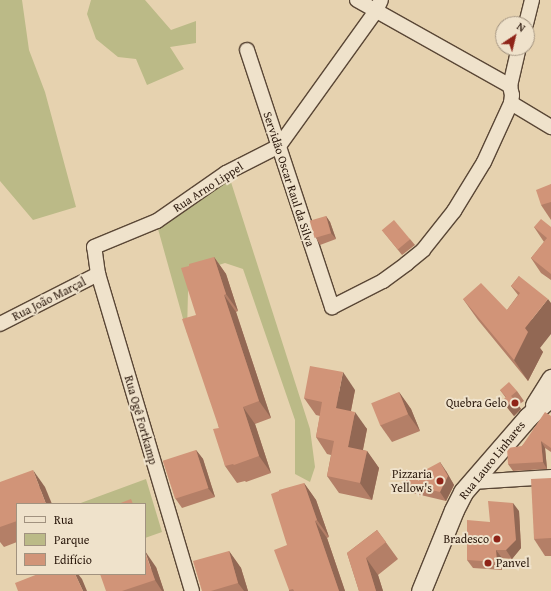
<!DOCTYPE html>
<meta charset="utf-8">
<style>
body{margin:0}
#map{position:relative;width:551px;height:591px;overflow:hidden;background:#e6d2af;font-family:"Gentium Book Plus",serif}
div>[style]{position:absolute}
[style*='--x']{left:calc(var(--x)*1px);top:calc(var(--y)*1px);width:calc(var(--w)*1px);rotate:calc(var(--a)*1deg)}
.green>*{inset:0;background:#bbba87}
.roads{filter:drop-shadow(1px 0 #5a4736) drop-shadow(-1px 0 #5a4736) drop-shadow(0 1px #5a4736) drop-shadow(0 -1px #5a4736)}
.minor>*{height:14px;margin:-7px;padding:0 7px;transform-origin:7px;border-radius:7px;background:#efe2cb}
.secondary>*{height:19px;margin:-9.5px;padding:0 9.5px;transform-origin:9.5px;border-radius:9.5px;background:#efe2cb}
.wall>*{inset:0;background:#b47f67}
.shaded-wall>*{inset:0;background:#926854}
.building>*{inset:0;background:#d19478;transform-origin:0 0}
.dots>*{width:11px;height:11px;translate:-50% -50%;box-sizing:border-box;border:2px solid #efe2cb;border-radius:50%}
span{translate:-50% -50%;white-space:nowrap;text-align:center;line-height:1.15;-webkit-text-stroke:4px #efe2cb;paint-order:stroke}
.street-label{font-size:12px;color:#2b190d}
.poi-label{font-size:12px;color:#2b190d}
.right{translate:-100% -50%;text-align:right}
.left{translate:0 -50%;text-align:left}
.legend{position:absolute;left:16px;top:503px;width:130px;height:72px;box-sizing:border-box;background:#efe2cb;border:1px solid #a1927f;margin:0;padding:5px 7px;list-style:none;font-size:12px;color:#2b190d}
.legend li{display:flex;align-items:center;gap:8px;height:20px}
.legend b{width:20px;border:1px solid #a1927f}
.north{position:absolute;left:495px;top:16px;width:40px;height:40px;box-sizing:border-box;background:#efe2cb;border:1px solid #a1927f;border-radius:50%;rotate:35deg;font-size:11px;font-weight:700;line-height:16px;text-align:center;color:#2b190d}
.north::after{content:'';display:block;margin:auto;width:14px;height:18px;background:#8f2418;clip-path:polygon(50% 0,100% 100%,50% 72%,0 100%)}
</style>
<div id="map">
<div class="green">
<i style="clip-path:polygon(0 0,22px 0,29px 50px,45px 92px,76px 207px,33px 220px,0 181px)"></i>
<i style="clip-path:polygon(91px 0,145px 0,171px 30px,196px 21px,196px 43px,170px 47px,184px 69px,147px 85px,136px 59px,118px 57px,96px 39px,87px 14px)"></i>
<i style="clip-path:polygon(230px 179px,310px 429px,315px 467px,310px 482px,295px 474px,295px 420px,243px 269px,225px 263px,194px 273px,188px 292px,187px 333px,158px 229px)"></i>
<i style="clip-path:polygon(146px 479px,162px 532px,145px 538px,145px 504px,78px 504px)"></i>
</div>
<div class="roads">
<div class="minor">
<i style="--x:357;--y:0;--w:176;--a:29.3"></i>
<i style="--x:526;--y:24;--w:25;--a:-76"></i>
<i style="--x:247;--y:50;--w:271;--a:71.7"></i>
<i style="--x:332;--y:307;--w:57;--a:-27"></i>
<i style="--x:383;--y:281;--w:29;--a:-36"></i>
<i style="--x:406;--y:264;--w:22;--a:-39"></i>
<i style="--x:423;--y:250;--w:50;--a:-51.5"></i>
<i style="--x:454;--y:211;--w:57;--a:-58.5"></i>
<i style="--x:484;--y:162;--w:65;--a:-65.4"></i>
<i style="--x:511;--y:103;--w:8;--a:-83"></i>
<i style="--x:512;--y:95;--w:9;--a:-103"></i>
<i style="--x:510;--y:86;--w:39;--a:-77"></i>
<i style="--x:511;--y:103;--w:47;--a:31"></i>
<i style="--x:0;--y:324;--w:110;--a:-27"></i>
<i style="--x:472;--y:482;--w:79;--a:-3.6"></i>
<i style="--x:192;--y:591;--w:331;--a:-106.5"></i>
<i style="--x:98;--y:274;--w:27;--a:-98"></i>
<i style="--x:94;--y:247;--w:68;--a:-22.4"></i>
<i style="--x:157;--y:221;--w:84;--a:-34.8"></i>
<i style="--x:226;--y:173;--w:59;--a:-27"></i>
<i style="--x:279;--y:146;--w:166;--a:-54.3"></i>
<i style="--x:376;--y:11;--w:12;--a:-66"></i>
</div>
<div class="secondary">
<i style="--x:535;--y:405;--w:31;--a:-58"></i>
<i style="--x:421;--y:591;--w:87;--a:-67.8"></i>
<i style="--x:454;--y:510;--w:20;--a:-63"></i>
<i style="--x:463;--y:492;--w:99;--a:-49.1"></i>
<i style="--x:528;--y:417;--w:31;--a:-42"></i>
</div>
</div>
<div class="wall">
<i style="clip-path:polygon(551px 184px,551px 220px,541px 205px)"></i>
<i style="clip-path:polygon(326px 216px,330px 222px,336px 239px,320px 245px,316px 238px)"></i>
<i style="clip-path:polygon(534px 227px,551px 227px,551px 280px,541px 273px,531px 258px,544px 242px)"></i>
<i style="clip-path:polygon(382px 230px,410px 239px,415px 245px,402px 255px)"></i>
<i style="clip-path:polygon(214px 257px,226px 274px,238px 311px,236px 312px,271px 418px,255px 424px,271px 473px,246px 482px,245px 481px,237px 483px,225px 466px,219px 428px,196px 315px)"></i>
<i style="clip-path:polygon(519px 276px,540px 348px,543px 352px,528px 381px,478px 320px,463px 299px,507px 310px,518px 295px,511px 286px)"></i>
<i style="clip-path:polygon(355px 390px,351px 411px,367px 429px,363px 450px,367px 451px,379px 468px,372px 500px,339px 493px,327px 476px,331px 455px,327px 454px,316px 437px,320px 416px,316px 415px,304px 398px)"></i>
<i style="clip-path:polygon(500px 390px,517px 391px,524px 401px,518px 405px,521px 409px,514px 416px,509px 410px,502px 401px,506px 398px)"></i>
<i style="clip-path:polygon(399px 392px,411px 409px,420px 431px,392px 442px,380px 425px)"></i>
<i style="clip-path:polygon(551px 416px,551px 452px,545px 448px,547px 469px,513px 471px,508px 464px,522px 446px)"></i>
<i style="clip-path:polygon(196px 450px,203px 459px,215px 497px,182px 508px,175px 498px)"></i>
<i style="clip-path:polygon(446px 471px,454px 485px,446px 501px,408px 492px,401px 483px)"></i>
<i style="clip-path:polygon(551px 478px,551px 556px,545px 556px,534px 539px)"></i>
<i style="clip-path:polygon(0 482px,45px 487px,17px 504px,17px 542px,4px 547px,0 542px)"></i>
<i style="clip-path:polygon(304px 483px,316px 500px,329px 537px,327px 538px,345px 591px,289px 591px,289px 590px)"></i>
<i style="clip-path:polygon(519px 511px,521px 548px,512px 559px,502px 558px,502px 570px,473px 568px,467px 560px,490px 522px)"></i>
<i style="clip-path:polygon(377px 530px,398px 559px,378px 575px,383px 591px,359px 591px,347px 553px)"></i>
<i style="clip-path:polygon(229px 551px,241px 568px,248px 591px,202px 591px)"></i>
<i style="clip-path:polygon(156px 567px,164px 591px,106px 591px)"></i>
</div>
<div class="shaded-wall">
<i style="clip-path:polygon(326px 216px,330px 222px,336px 239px,331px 233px)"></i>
<i style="clip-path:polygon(214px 257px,226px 274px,238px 311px,226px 294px)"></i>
<i style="clip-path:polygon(224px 295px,236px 312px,271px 418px,259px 401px)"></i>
<i style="clip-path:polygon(548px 299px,551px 303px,551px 334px,540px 348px,543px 352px,528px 381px,514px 360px,525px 328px)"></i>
<i style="clip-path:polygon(343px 372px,355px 390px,348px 425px,336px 408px)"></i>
<i style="clip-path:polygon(399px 392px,411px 409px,420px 431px,408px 414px)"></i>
<i style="clip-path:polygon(514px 399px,521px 409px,514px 416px,507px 407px)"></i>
<i style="clip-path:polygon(243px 407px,255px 424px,271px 473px,259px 456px)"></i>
<i style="clip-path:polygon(355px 412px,367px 429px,360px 464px,348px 447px)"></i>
<i style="clip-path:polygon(541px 441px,545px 448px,547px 469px,543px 462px)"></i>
<i style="clip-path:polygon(196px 450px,203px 459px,215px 497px,208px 488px)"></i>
<i style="clip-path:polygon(367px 451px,379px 468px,372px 500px,360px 483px)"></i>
<i style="clip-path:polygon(440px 462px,446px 471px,454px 485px,446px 501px,440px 492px)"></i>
<i style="clip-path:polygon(33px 470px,45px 487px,52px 504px,46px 504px)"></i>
<i style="clip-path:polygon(304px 483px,316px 500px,329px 537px,317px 520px)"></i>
<i style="clip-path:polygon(513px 503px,519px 511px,521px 548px,512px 559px,506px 550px)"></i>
<i style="clip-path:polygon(315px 521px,327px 538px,345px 591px,339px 591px)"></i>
<i style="clip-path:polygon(496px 550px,502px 558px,502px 570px,497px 562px)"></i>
<i style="clip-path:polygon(145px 551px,156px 567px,164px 591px,162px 591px,155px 580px)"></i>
<i style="clip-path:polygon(229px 551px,241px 568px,248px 591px,244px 591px,238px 583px)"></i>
<i style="clip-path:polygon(366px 558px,378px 575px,383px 591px,376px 591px)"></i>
<i style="clip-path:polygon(75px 574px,78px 574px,82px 579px,87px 591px,83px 591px)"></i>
</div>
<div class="building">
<i style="clip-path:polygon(551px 184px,551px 202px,541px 205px,536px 190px)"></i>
<i style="left:326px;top:216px;width:18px;height:17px;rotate:74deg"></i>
<i style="clip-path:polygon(541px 219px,551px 227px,551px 274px,531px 258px,547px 238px,534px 227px)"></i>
<i style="left:394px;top:220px;width:25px;height:16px;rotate:50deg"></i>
<i style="clip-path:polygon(214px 257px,226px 294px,224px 295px,259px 401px,243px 407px,259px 456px,234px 465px,233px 464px,225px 466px,213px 429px,219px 428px,182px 319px,196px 315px,181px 268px,189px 266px,189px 264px)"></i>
<i style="clip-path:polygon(519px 276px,548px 299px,525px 328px,528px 332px,514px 360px,463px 299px,481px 283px,507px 310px,520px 293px,511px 286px)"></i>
<i style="clip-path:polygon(310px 366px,343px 372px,336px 408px,355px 412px,348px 447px,367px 451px,360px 483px,327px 476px,334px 441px,316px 437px,322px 402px,304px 398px)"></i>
<i style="clip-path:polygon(509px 382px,517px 391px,511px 396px,514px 399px,507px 407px,502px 401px,506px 397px,500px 390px)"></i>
<i style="left:399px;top:392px;width:24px;height:30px;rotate:68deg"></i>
<i style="clip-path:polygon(545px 412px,551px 416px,551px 448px,541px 441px,543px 462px,508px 464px,507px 448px,522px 446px)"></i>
<i style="left:196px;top:450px;width:40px;height:35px;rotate:72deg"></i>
<i style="clip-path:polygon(440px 462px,448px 476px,440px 492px,401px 483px)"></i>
<i style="clip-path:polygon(33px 470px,46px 504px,17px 504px,17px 521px,0 527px,0 482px)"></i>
<i style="clip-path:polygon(551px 478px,551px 538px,534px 539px,531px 479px)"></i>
<i style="clip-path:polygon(304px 483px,317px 520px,315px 521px,339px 591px,294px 591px,293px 589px,289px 590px,274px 550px,287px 545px,271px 494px,279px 491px,279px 490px)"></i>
<i style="clip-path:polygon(131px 499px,133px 504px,118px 504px)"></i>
<i style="clip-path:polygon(488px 501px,513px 503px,516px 540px,506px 550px,496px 550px,497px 562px,467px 560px,467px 520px,490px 522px)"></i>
<i style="clip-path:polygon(377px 530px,386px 542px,366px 558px,376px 591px,359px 591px,347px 553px)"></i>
<i style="clip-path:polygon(229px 551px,238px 583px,211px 591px,202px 591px,193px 561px)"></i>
<i style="clip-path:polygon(145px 552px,155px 580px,122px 591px,106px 591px,100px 574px,145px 574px)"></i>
<i style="clip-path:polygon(38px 574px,75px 574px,83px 591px,18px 591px,15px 583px)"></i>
</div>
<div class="dots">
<i style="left:515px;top:403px;background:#8f2418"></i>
<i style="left:440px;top:481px;background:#8f2418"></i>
<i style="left:497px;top:539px;background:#8f2418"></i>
<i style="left:488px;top:563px;background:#8f2418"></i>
</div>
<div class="street-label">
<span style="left:289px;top:179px;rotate:72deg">Servidão Oscar Raul da Silva</span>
<span style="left:208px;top:187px;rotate:-33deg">Rua Arno Lippel</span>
<span style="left:49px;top:299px;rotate:-27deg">Rua João Marçal</span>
<span style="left:141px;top:420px;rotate:74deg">Rua Ogê Fortkamp</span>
<span style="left:492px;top:460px;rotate:-51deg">Rua Lauro Linhares</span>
</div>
<div class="poi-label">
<span class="right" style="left:507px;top:403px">Quebra Gelo</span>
<span class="right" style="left:432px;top:481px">Pizzaria<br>Yellow's</span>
<span class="right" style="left:489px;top:539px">Bradesco</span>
<span class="left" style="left:496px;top:563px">Panvel</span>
</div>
<ul class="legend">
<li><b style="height:5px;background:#efe2cb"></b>Rua</li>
<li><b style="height:11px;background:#bbba87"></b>Parque</li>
<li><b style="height:11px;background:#d19478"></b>Edifício</li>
</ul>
<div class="north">N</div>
</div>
